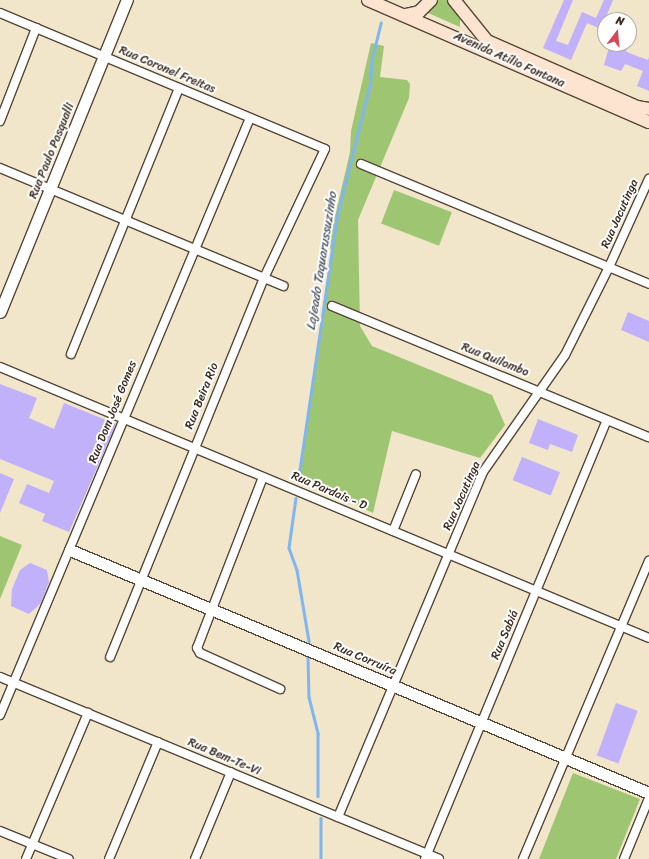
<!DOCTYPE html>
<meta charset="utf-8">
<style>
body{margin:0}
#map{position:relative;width:649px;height:859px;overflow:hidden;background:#f1e5ca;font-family:Sriracha,sans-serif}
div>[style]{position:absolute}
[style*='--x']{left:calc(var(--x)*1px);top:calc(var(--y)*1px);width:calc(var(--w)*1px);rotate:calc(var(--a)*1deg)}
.green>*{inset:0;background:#9ec672;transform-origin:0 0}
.stream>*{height:2.5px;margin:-1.25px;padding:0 1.25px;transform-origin:1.25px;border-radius:1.25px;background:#7fb6ef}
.building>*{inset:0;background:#c0b1fa;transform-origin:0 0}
.roads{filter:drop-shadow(1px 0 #564638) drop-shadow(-1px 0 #564638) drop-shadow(0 1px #564638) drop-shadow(0 -1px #564638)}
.minor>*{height:8px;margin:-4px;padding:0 4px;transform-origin:4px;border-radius:4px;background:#fff}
.tertiary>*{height:11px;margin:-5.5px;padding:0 5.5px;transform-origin:5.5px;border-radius:5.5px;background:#fff}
.secondary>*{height:12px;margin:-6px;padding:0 6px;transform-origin:6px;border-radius:6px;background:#fde4d1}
span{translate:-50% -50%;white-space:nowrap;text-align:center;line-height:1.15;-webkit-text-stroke:4px #fff;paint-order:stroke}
.street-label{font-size:12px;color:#3b2a1e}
.water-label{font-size:13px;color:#535b67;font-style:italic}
.north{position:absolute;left:597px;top:12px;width:40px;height:40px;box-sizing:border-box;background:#fff;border:1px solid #b1aaa5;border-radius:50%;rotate:16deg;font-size:11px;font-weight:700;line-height:16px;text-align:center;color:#3b2a1e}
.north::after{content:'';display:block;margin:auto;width:14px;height:18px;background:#d1495b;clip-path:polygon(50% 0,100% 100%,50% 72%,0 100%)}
</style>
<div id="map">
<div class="green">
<i style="clip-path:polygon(435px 0,450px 0,460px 17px,460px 27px,428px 13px)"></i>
<i style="clip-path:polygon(371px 43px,384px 46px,380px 77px,407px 80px,410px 84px,409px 98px,358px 220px,360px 326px,372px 346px,492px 395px,505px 425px,480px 458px,392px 431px,373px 513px,310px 482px,298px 480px,331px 251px,329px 242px,350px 152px,351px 131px)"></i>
<i style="left:394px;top:190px;width:62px;height:36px;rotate:21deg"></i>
<i style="clip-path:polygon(0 536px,22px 545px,0 599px)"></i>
<i style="clip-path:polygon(573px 773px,640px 799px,616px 859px,539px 859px)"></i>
</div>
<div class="stream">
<i style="--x:298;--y:480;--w:267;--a:-81.6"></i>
<i style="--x:337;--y:216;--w:136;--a:-76"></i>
<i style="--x:370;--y:84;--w:26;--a:-86"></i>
<i style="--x:372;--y:58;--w:36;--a:-76"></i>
<i style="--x:296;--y:498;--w:50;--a:98"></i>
<i style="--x:289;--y:548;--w:23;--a:70"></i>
<i style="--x:297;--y:570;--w:72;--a:80.4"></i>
<i style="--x:308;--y:657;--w:40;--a:88.6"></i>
<i style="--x:309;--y:697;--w:38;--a:76"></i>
<i style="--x:318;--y:734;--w:62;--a:90"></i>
<i style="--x:321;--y:818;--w:41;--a:90"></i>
</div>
<div class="building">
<i style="clip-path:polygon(564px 0,573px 0,556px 41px,568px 45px,582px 12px,596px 18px,604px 0,613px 0,601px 29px,587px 23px,571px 60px,543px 48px)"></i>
<i style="clip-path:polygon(610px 44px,628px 44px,626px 51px,629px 53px,648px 60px,649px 57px,649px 91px,637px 86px,643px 71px,625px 64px,621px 71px,604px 65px)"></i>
<i style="clip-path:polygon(628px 312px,649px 321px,649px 342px,621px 330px)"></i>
<i style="clip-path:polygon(0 384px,37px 398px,29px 418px,54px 429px,64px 403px,116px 424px,69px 532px,42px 521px,45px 514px,19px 503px,27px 484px,49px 493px,54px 481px,0 459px)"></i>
<i style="clip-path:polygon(538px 419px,578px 435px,572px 452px,550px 444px,548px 450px,529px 443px)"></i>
<i style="left:522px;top:457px;width:41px;height:25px;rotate:22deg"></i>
<i style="clip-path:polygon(0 473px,14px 479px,0 513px)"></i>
<i style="clip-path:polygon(30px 563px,47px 570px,49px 582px,41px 603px,29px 614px,11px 606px,12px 589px,20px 570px)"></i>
<i style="left:616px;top:703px;width:23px;height:56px;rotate:20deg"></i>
</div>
<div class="roads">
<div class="minor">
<i style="--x:0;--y:13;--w:352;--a:22.7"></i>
<i style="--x:325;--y:149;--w:143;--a:115.3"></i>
<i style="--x:264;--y:278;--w:409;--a:112.1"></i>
<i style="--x:0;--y:121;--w:100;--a:-68.8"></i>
<i style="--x:361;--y:164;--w:312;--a:22.6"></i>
<i style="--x:0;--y:168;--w:307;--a:22.6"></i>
<i style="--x:332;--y:306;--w:343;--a:22.5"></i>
<i style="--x:71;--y:354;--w:287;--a:-67.9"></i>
<i style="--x:0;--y:367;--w:703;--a:22.66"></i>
<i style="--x:263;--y:477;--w:183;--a:111.1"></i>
<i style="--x:197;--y:648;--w:6;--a:59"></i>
<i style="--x:200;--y:653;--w:88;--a:24.2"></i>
<i style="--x:393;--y:531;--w:61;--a:-68"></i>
<i style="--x:0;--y:677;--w:475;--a:22.5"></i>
<i style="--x:0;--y:715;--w:647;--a:-67.28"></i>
<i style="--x:338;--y:817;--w:374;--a:-67.2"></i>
<i style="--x:483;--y:472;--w:143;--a:-55"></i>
<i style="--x:565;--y:355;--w:98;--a:-63.4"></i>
<i style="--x:609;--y:267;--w:97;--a:-65.6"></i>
<i style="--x:0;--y:831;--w:74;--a:22.1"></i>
<i style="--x:26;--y:859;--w:159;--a:-67"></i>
<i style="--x:109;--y:859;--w:127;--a:-67.3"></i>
<i style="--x:195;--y:859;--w:94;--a:-67.5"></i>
<i style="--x:425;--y:859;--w:475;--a:-67.5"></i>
<i style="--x:523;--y:859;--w:324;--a:-67.1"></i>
<i style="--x:624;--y:859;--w:66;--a:-67.7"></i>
</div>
<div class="tertiary">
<i style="--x:0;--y:312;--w:337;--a:-67.9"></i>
<i style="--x:70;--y:550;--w:628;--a:22.77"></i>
</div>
<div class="secondary">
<i style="--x:368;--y:0;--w:306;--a:23.5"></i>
<i style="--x:454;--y:0;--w:53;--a:51.2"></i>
<i style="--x:487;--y:41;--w:164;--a:23.7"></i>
<i style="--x:637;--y:107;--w:12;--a:9"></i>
<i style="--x:405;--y:15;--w:14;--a:-12"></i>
<i style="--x:419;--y:12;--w:17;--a:-45"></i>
</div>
</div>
<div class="street-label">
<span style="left:509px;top:60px;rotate:24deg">Avenida Atílio Fontana</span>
<span style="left:167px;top:70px;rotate:23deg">Rua Coronel Freitas</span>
<span style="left:52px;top:151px;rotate:-68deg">Rua Paulo Pasqualli</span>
<span style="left:620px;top:214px;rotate:-66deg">Rua Jacutinga</span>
<span style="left:495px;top:360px;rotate:22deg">Rua Quilombo</span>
<span style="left:202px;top:396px;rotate:-68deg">Rua Beira Rio</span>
<span style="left:113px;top:412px;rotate:-68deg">Rua Dom José Gomes</span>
<span style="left:329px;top:491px;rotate:23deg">Rua Pardais - D</span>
<span style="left:462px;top:496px;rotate:-66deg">Rua Jacutinga</span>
<span style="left:505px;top:635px;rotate:-67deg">Rua Sabiá</span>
<span style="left:365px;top:659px;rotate:23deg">Rua Corruíra</span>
<span style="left:224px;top:757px;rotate:23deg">Rua Bem-Te-Vi</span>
</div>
<div class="water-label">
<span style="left:322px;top:261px;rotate:-81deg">Lajeado Taquarussuzinho</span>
</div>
<div class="north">N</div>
</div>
